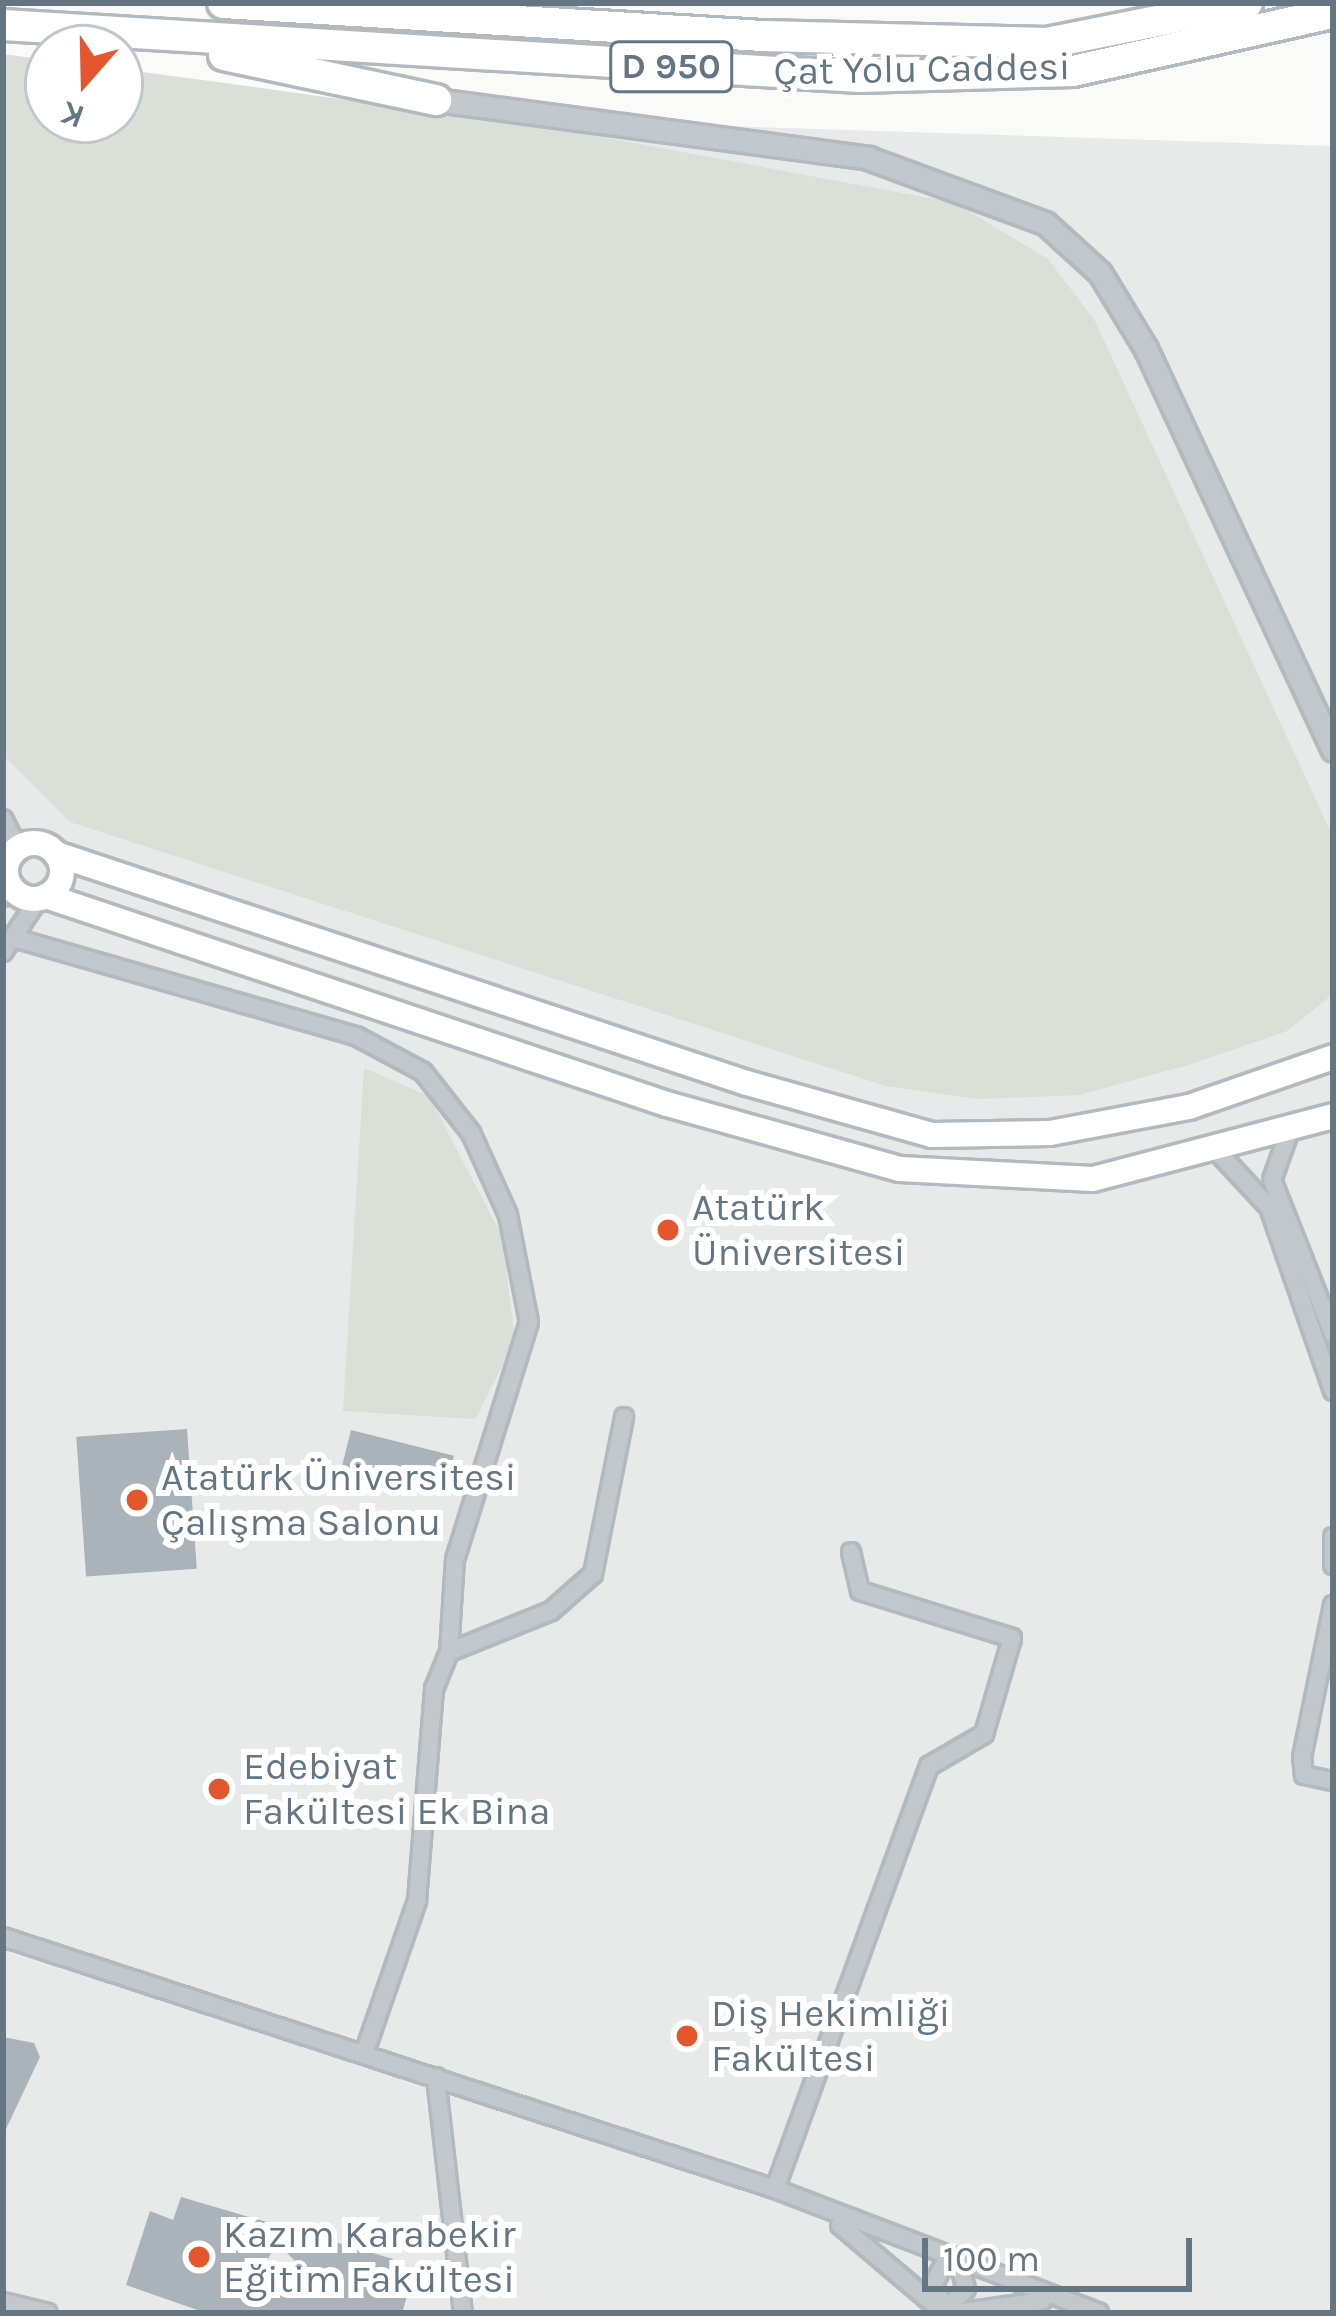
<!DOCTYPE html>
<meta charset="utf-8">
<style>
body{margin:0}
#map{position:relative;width:1336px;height:2316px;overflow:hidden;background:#fafaf8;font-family:Karla,sans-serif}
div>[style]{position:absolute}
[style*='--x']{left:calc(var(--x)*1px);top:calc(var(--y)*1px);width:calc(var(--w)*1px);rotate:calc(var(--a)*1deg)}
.built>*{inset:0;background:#e8e9e9}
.green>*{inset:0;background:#dadfd7}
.building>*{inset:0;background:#aab3b9;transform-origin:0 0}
.roads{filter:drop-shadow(3px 0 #b3babf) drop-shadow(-3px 0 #b3babf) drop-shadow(0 3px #b3babf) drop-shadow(0 -3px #b3babf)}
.minor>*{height:16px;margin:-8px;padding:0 8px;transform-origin:8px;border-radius:8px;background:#c3c8cc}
.tertiary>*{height:21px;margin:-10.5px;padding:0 10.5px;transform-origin:10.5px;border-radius:10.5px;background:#c3c8cc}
.secondary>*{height:24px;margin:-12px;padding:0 12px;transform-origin:12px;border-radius:12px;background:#fff}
.secondary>.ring{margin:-12px;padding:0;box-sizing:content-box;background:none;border:24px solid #fff;border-radius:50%}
.trunk>*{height:30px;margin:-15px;padding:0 15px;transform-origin:15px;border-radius:15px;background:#fff}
.dots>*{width:33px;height:33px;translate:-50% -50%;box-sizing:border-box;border:6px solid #fff;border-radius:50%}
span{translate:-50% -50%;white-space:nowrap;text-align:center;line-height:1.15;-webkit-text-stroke:12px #fff;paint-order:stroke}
.shield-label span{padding:3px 9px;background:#fff;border:3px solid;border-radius:9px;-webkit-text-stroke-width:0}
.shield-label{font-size:36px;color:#657683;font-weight:700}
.street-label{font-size:39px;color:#657683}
.poi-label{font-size:39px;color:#657683}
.left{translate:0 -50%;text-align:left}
.frame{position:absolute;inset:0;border:6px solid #657683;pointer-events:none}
.north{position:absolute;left:24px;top:24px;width:120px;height:120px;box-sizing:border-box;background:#fff;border:3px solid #c1c8cd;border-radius:50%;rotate:200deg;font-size:33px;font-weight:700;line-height:48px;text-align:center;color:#657683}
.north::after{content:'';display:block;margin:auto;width:42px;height:54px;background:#e4572e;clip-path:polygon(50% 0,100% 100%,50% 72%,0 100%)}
.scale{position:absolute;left:922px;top:2238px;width:270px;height:54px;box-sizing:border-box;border:6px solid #657683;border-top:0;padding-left:15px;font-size:36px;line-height:42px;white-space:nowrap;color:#657683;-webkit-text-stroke:9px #fff;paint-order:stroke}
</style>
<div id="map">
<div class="built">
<i style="clip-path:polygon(3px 102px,48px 120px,120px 120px,120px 106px,1333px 146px,1333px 2313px,3px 2313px)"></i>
</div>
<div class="green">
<i style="clip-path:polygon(3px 54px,48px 60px,48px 120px,120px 120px,120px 69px,225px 83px,581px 133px,955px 203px,1048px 259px,1095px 321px,1333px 837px,1333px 994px,1287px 1031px,1188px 1065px,1079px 1095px,977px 1099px,886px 1086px,70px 822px,3px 755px)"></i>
<i style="clip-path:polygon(364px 1068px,429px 1096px,502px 1236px,515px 1342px,475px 1419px,343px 1411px)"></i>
</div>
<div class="building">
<i style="left:187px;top:1429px;width:140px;height:111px;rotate:86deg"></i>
<i style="left:351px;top:1430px;width:106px;height:41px;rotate:14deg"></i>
<i style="clip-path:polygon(3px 2037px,34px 2043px,40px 2057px,6px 2129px)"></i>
<i style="clip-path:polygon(evenodd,181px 2197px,393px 2259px,383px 2283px,408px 2293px,402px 2313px,206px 2313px,126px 2285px,150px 2211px,173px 2220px,181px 2197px,277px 2243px,295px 2261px,284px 2296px,253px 2285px,277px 2243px)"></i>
</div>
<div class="roads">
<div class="minor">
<i style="--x:3;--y:819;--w:33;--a:63"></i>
<i style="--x:3;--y:850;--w:9;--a:41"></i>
<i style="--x:3;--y:897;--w:12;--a:-48"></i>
<i style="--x:14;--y:938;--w:356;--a:16"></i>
<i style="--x:356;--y:1036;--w:76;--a:28.2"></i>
<i style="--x:423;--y:1072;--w:78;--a:51.8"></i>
<i style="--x:471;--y:1133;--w:90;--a:65.7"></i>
<i style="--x:508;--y:1215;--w:109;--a:78.9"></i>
<i style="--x:529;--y:1322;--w:248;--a:107.3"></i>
<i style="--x:455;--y:1559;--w:93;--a:93.7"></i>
<i style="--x:3;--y:952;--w:65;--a:-56.3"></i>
<i style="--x:1291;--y:1127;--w:56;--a:109.7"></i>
<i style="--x:1272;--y:1180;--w:166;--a:68.4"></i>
<i style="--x:1213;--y:1147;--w:82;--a:47"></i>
<i style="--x:1269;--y:1207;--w:195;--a:70.8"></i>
<i style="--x:1333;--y:1537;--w:28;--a:90"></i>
<i style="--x:1333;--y:1605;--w:155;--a:101.5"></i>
<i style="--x:1302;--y:1757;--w:18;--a:84"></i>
<i style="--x:1304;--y:1775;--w:30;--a:12"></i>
<i style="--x:3;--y:1937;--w:812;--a:18.08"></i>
<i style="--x:775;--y:2189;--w:347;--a:20.9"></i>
<i style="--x:364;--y:2054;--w:162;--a:-70.9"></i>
<i style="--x:417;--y:1901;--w:213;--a:-85.4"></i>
<i style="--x:434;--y:1689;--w:40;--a:-68"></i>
<i style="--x:449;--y:1652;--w:110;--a:-21.9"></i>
<i style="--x:551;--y:1611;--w:56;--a:-41.4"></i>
<i style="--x:593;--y:1574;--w:160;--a:-78.8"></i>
<i style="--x:436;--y:2077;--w:238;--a:83.5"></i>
<i style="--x:775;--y:2189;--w:450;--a:-70"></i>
<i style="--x:929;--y:1766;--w:64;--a:-30.2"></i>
<i style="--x:984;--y:1734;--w:100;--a:-73.7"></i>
<i style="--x:1012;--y:1638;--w:159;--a:-162.8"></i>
<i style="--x:860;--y:1591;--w:40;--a:-103"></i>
<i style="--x:840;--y:2225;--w:136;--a:40.2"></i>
<i style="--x:3;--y:2302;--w:46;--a:13.7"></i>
<i style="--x:944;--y:2304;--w:22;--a:-120"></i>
<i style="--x:933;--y:2285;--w:30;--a:-62"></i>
<i style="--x:948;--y:2307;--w:25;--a:-45"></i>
<i style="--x:966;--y:2289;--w:27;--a:-105"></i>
<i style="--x:956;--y:2313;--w:87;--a:-7.9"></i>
</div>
<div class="tertiary">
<i style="--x:436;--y:100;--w:436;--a:7.6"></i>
<i style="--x:868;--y:158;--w:189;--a:20.2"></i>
<i style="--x:1045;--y:223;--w:74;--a:42.3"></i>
<i style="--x:1100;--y:273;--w:89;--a:58.8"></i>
<i style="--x:1146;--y:349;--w:442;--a:65"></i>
</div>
<div class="secondary">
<i class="ring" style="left:6px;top:843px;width:32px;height:32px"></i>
<i style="--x:56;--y:854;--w:728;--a:18.34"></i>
<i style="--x:747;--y:1083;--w:192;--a:15.7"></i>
<i style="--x:932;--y:1135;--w:118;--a:-1"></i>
<i style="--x:1050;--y:1133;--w:141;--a:-10.6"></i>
<i style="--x:1189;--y:1107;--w:152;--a:-19.1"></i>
<i style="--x:46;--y:896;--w:655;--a:18.52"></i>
<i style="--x:667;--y:1104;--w:242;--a:15.6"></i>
<i style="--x:900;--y:1169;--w:193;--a:3"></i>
<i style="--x:1093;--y:1179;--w:248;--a:-14.7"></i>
</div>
<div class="trunk">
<i style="--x:223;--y:3;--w:541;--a:3.5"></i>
<i style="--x:763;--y:36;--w:284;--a:1.4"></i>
<i style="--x:1047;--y:43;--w:204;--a:-11.3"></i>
<i style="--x:3;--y:25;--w:858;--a:3.48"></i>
<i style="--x:859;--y:77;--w:214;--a:-1.6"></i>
<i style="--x:1073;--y:71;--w:266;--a:-12.6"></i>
<i style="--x:224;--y:55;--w:217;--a:12"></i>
</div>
</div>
<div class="dots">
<i style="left:668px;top:1230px;background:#e4572e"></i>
<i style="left:137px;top:1500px;background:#e4572e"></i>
<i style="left:219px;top:1789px;background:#e4572e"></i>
<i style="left:687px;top:2036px;background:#e4572e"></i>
<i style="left:199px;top:2257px;background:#e4572e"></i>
</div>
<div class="shield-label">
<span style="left:671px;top:67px">D 950</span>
</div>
<div class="street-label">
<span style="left:922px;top:69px;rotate:-1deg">Çat Yolu Caddesi</span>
</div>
<div class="poi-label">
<span class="left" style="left:692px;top:1230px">Atatürk<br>Üniversitesi</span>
<span class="left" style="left:161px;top:1500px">Atatürk Üniversitesi<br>Çalışma Salonu</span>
<span class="left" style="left:243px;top:1789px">Edebiyat<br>Fakültesi Ek Bina</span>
<span class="left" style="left:711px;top:2036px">Diş Hekimliği<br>Fakültesi</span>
<span class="left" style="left:223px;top:2257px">Kazım Karabekir<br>Eğitim Fakültesi</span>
</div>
<div class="frame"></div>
<div class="north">K</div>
<div class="scale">100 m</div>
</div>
